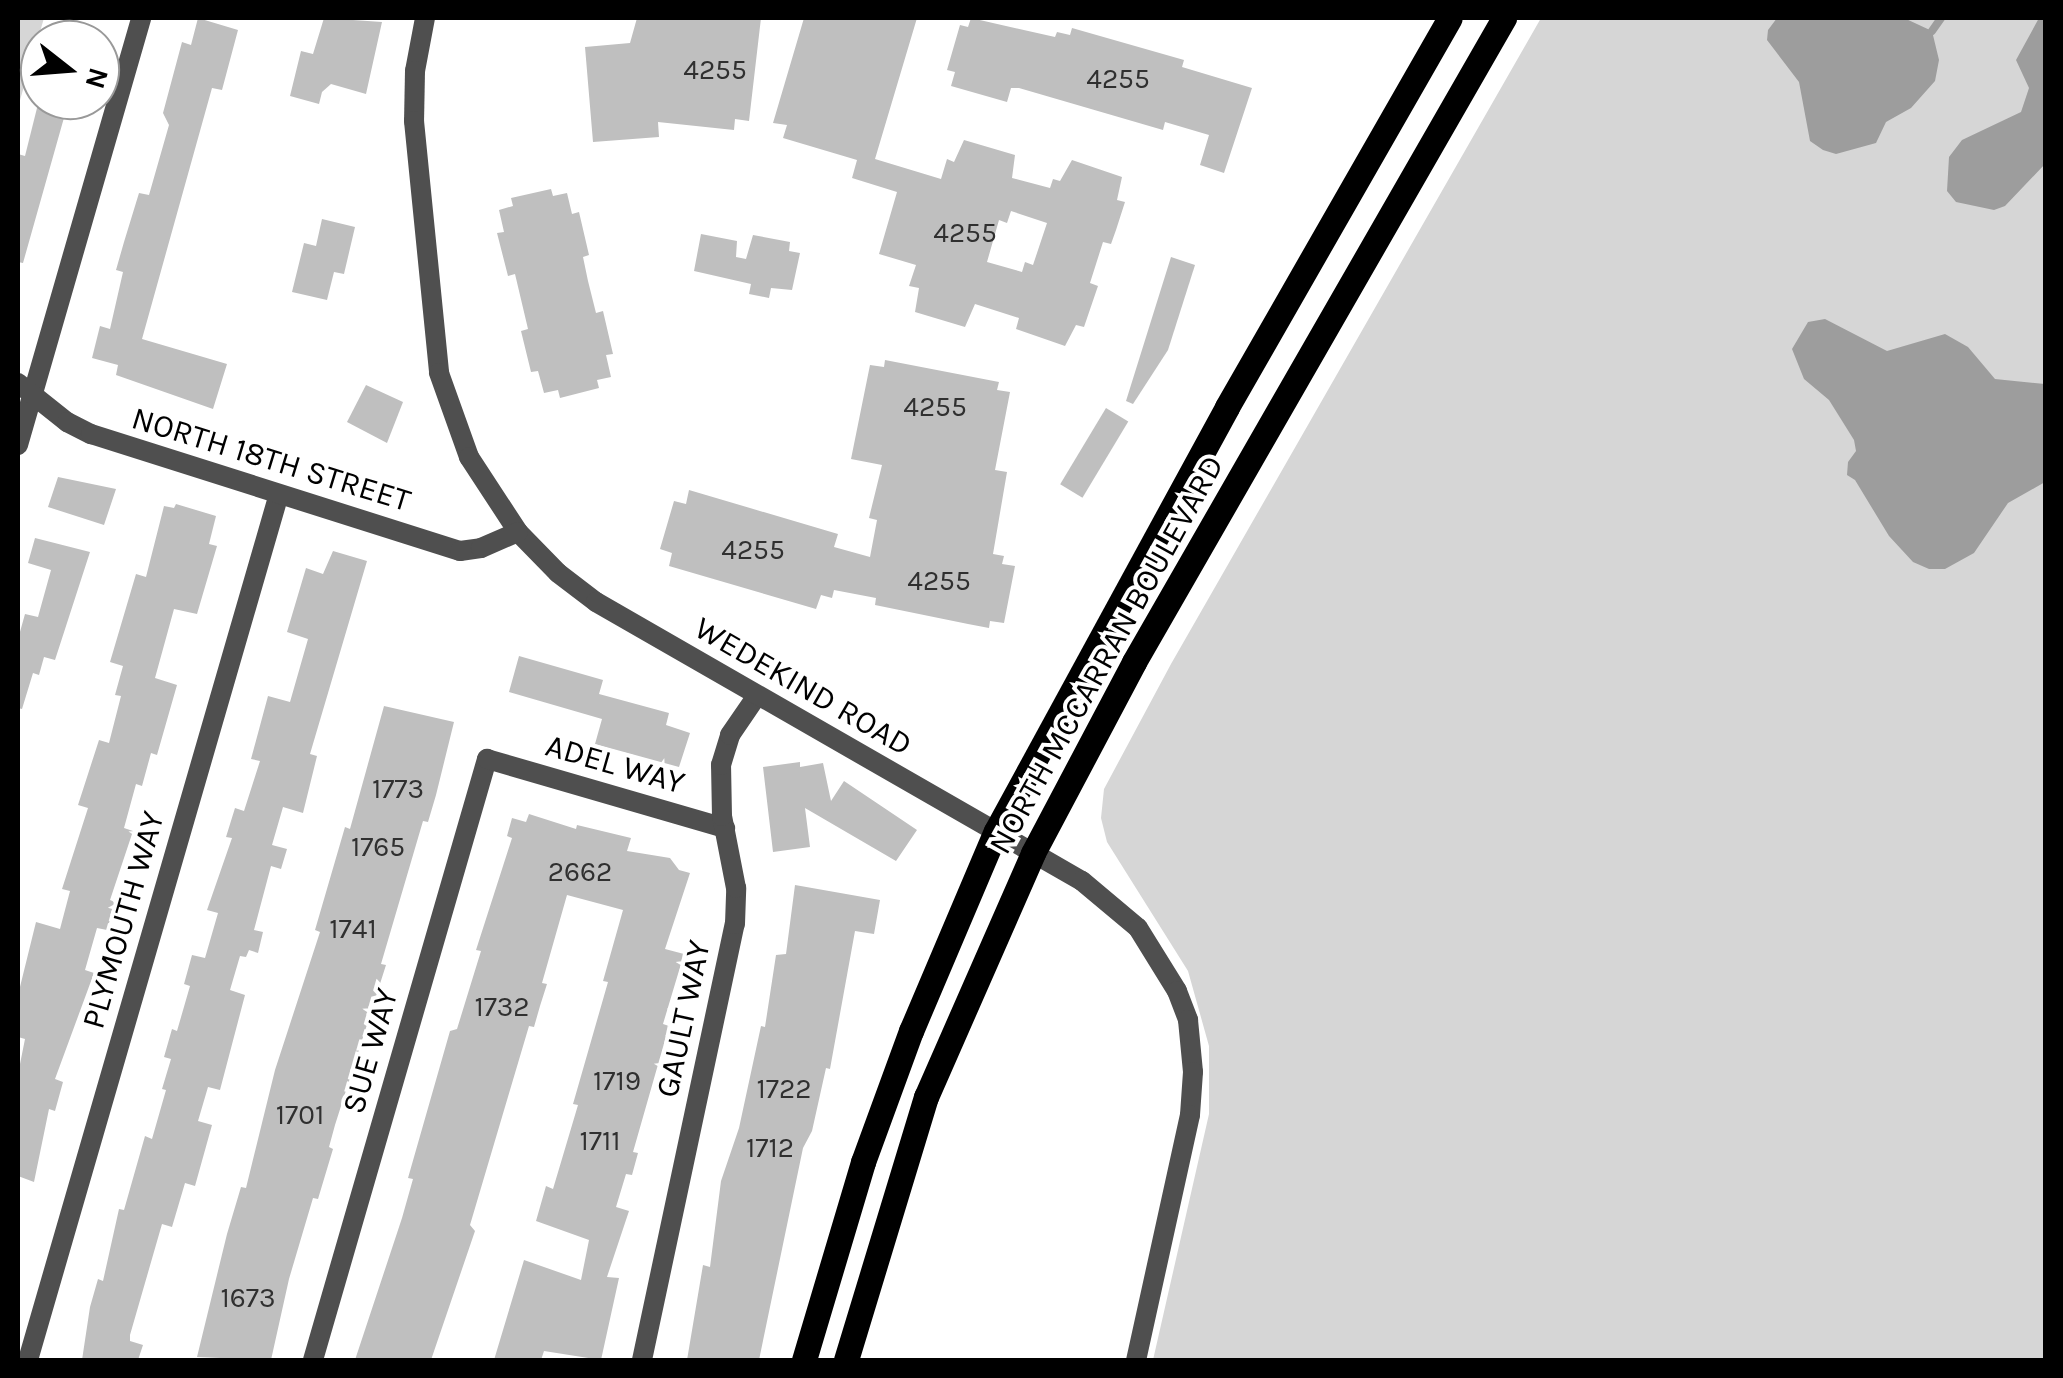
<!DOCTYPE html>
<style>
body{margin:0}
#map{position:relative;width:2063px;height:1378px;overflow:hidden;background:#fff;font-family:Karla,sans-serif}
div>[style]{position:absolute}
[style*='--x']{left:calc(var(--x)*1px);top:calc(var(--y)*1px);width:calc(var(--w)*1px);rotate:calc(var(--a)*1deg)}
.green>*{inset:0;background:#d6d6d6}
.water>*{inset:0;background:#9d9d9d}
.stream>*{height:8px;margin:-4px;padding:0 4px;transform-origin:4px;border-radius:4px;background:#9d9d9d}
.building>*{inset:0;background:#bfbfbf;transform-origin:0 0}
.minor>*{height:20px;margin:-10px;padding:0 10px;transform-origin:10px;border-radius:10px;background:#4f4f4f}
.tertiary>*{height:20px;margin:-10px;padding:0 10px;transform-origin:10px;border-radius:10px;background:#4f4f4f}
.primary>*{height:25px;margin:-12.5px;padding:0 12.5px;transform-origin:12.5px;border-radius:12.5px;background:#000}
span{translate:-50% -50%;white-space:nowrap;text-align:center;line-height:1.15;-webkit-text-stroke:8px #fff;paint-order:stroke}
.number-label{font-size:28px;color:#303030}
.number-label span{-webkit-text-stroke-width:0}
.street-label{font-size:32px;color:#000}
.frame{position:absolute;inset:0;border:20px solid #000;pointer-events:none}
.north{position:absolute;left:20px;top:20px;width:100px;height:100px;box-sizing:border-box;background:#fff;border:2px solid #999;border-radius:50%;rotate:107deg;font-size:28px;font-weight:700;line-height:40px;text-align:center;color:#000}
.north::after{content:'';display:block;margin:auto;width:35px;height:45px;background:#000;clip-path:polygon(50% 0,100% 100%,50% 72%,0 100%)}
</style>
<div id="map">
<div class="green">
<i style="clip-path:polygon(18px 18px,44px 18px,18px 107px)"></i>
<i style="clip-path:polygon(1541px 18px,2045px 18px,2045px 1360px,1153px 1360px,1209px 1114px,1209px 1046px,1188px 971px,1107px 842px,1101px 818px,1104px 789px,1171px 664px)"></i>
</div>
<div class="water">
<i style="clip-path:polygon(1777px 18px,1904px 18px,1932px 31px,1939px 60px,1935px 81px,1911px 108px,1886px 122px,1876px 143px,1836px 154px,1823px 150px,1810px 141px,1799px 82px,1767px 40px,1768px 30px)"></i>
<i style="clip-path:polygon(2039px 18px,2046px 18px,2045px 164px,2005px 206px,1994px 210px,1956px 202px,1947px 191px,1949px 157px,1962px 140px,2021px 112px,2029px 88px,2016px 60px)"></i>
<i style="clip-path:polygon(1825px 319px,1887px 351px,1945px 334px,1968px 347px,1995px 379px,2045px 384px,2045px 482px,2008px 503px,1974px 553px,1945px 569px,1929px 569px,1913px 562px,1889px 536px,1855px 480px,1847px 475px,1848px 462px,1856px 451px,1854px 440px,1829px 400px,1804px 379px,1792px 349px,1808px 322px)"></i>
</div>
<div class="stream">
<i style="--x:1932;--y:31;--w:16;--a:-55"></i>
</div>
<div class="building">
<i style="clip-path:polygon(198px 18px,238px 30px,222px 90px,212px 88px,142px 339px,227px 364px,213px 409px,116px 375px,118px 365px,92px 358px,100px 326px,110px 329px,123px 272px,116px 270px,124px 242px,139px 193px,149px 195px,169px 125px,163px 113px,182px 42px,191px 45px)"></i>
<i style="clip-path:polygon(324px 18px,382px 22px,366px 94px,331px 84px,322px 92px,319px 104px,290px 96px,301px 51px,313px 54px)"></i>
<i style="clip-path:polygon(637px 18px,761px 18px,749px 121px,735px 119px,734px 130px,658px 122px,659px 137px,593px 142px,585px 47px,630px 43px)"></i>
<i style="clip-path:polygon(evenodd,804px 18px,917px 18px,875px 159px,941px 179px,947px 159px,954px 162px,964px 140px,1015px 155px,1012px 178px,1050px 188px,1053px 179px,1060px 181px,1072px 160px,1122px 177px,1117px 200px,1125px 202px,1116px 230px,1111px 244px,1103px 242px,1090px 283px,1098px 286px,1084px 327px,1076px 325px,1065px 346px,1016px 329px,1019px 318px,975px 304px,965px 327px,915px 312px,919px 288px,909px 286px,916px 265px,879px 254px,897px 192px,852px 178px,857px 160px,783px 138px,787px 125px,773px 123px,804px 18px,1011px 211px,1047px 223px,1033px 265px,1025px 262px,1022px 272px,987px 262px,999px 220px,1007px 223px,1011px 211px)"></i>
<i style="clip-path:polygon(971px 18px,1055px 37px,1057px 32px,1070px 35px,1072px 28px,1184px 60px,1182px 67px,1252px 88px,1224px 173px,1200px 165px,1209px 135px,1165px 122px,1163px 130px,1019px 88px,1011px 88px,1007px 102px,951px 86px,955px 72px,947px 70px,960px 25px,968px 27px)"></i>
<i style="clip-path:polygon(39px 100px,69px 100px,23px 263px,18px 262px,18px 154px,25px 156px)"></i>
<i style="clip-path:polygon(551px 189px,553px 196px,567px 193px,572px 214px,579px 212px,589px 255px,583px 257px,588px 281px,596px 313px,603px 311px,613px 354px,606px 355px,611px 377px,597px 380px,599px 388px,560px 398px,558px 390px,544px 393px,538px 371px,531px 372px,521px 331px,528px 329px,515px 274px,508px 276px,497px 233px,504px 232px,499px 210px,513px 206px,511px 198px)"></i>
<i style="clip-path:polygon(322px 219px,355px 227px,344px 274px,334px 272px,327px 300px,292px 292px,304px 243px,316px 246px)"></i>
<i style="clip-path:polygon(701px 234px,737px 241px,736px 257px,746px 259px,753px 235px,790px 242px,789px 251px,800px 253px,792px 290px,771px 288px,769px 298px,749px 294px,751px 284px,694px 271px)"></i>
<i style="clip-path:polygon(1171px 257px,1195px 265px,1168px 350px,1133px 404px,1126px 401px)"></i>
<i style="clip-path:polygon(885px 360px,999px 382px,997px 390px,1010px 392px,995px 470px,1007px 472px,993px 554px,1004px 556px,1002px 564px,1015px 566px,1004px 623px,990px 621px,989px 628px,968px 624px,875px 605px,876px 598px,834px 590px,832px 598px,821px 595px,816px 609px,669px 566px,672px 553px,660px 549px,674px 501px,686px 504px,689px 490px,838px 534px,834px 547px,870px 557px,877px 520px,869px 518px,882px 465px,851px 459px,870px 365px,884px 367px)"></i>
<i style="clip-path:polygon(366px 385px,403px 402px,387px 443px,347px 422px)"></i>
<i style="left:1106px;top:408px;width:26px;height:89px;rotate:31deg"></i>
<i style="clip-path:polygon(58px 477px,116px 489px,104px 525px,48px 507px)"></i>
<i style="clip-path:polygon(176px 504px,216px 516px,209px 544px,217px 546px,197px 614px,174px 609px,155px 678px,177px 685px,157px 755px,151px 753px,142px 786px,136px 784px,124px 828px,133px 831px,110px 900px,115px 902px,107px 930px,97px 928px,85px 970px,94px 973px,55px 1079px,63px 1082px,55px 1111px,49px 1109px,34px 1182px,18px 1176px,18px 1074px,25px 1039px,18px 1037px,18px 995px,36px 922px,60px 929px,70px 891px,62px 889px,88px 808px,78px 805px,99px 740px,109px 743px,121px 696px,115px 695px,123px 666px,110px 662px,136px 574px,146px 577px,164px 506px,174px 508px)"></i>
<i style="clip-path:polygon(35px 538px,90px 552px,55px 660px,44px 657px,39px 675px,33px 673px,22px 709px,18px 708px,18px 639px,25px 614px,38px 617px,51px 570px,28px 563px)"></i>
<i style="clip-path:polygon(333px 551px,367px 561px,310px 754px,317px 756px,303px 813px,283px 807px,272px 845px,287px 849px,281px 869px,271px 866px,254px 930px,263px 932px,258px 953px,249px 950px,246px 957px,240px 956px,230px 990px,245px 995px,220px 1090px,208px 1087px,198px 1121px,212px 1125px,195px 1186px,185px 1183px,172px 1227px,162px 1224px,130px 1335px,130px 1341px,143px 1345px,138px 1360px,82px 1360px,90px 1307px,98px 1279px,103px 1281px,119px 1209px,124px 1210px,145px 1136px,152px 1139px,166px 1090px,162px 1089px,171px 1059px,164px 1057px,172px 1029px,177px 1031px,190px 986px,184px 984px,192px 955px,205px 958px,218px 913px,207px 910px,232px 838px,226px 837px,235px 808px,244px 811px,260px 761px,251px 759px,268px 696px,290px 702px,308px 639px,287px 632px,306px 568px,323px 574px)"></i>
<i style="clip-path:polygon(519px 656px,603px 680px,599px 694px,669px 713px,666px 725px,690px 733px,679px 767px,595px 744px,602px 719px,509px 692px)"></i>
<i style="clip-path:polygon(384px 706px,454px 722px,436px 795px,428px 822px,423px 821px,381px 964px,386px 965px,335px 1125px,329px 1147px,333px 1149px,318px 1199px,313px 1198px,289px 1279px,271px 1360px,197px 1357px,227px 1234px,241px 1187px,246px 1188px,275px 1070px,320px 932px,315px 930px,345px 827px,350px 829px)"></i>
<i style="clip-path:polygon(800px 762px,800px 767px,823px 763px,831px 801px,844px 781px,917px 830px,896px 861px,805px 808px,810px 847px,773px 852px,763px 767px)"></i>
<i style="clip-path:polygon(529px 814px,576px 829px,577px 825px,631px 838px,627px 851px,670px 858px,679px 870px,690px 873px,665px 949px,684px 954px,663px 1024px,669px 1026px,633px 1152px,638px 1153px,632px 1175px,626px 1174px,616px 1207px,629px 1211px,607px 1277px,619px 1278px,601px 1360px,544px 1351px,541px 1360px,494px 1360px,524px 1260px,581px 1280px,589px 1240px,536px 1221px,546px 1186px,553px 1189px,578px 1105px,573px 1104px,608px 982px,603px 981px,623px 910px,567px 895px,542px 983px,547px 984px,540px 1006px,534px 1027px,529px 1026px,470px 1225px,475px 1231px,431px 1360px,355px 1360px,402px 1218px,413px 1179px,408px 1178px,450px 1031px,457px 1029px,481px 951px,476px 950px,512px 838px,507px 836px,512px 818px,526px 822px)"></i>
<i style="clip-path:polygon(795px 885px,880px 900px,874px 934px,855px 931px,830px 1069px,826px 1068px,812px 1131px,803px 1148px,759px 1360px,687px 1360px,703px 1265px,710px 1267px,721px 1181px,739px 1128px,761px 1026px,765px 1027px,776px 955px,786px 954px)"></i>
</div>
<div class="minor">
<i style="--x:18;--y:445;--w:444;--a:-73.9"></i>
<i style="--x:28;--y:1360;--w:898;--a:-73.84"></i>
<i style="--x:313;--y:1360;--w:626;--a:-73.85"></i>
<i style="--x:487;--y:759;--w:248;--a:16.2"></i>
<i style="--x:642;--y:1360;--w:446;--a:-78"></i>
<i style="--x:735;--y:924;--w:36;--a:-88"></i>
<i style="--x:736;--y:888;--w:73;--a:-101"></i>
<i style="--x:722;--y:816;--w:51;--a:-91.1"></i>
<i style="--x:721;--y:765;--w:31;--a:-73"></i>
<i style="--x:730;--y:735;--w:46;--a:-55.6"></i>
</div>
<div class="tertiary">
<i style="--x:425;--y:18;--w:54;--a:100.7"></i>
<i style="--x:415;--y:71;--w:50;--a:91.1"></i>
<i style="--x:414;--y:121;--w:253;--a:84.3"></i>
<i style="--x:439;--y:373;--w:89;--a:70.3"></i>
<i style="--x:469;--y:457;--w:90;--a:56.8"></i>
<i style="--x:518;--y:532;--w:57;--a:45.7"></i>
<i style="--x:558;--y:573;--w:48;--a:37.3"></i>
<i style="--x:596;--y:602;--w:560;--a:29.86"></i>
<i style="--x:1082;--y:881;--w:73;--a:40"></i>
<i style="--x:1138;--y:928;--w:74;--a:58.2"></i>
<i style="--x:1177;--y:991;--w:31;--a:69"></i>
<i style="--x:1188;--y:1020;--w:52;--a:84.5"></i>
<i style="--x:1193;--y:1072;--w:43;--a:94"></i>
<i style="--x:1190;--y:1115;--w:251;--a:102.4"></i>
<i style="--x:18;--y:383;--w:63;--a:38.5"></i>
<i style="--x:67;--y:422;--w:27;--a:27"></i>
<i style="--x:91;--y:434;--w:387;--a:17.6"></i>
<i style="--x:460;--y:551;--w:21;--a:-8"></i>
<i style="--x:481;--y:548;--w:40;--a:-23.4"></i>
</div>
<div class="primary">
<i style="--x:804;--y:1360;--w:207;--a:-73.4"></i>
<i style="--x:863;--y:1162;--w:140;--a:-69.9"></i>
<i style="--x:911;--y:1031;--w:217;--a:-67"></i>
<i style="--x:996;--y:831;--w:483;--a:-61.4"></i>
<i style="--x:1227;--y:407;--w:448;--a:-60.2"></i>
<i style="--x:846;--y:1360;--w:275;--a:-73.1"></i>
<i style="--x:926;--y:1097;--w:266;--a:-66.3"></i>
<i style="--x:1033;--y:853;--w:216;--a:-62.1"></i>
<i style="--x:1134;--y:662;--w:743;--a:-60.12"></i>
</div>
<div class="number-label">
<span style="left:715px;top:70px">4255</span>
<span style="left:1118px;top:79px">4255</span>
<span style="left:965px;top:233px">4255</span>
<span style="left:935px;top:407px">4255</span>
<span style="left:753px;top:550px">4255</span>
<span style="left:939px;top:581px">4255</span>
<span style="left:398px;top:789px">1773</span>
<span style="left:378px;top:847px">1765</span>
<span style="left:580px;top:872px">2662</span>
<span style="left:353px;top:929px">1741</span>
<span style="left:502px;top:1007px">1732</span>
<span style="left:617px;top:1081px">1719</span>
<span style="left:784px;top:1089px">1722</span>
<span style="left:300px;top:1115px">1701</span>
<span style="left:600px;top:1141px">1711</span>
<span style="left:770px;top:1148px">1712</span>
<span style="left:248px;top:1298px">1673</span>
</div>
<div class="street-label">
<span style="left:271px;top:460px;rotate:17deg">NORTH 18TH STREET</span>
<span style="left:1107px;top:655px;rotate:-61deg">NORTH MCCARRAN BOULEVARD</span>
<span style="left:803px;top:687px;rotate:30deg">WEDEKIND ROAD</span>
<span style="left:615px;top:765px;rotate:16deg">ADEL WAY</span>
<span style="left:124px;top:920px;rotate:-74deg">PLYMOUTH WAY</span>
<span style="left:684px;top:1019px;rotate:-78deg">GAULT WAY</span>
<span style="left:371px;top:1051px;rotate:-74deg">SUE WAY</span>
</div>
<div class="frame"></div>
<div class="north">N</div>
</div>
